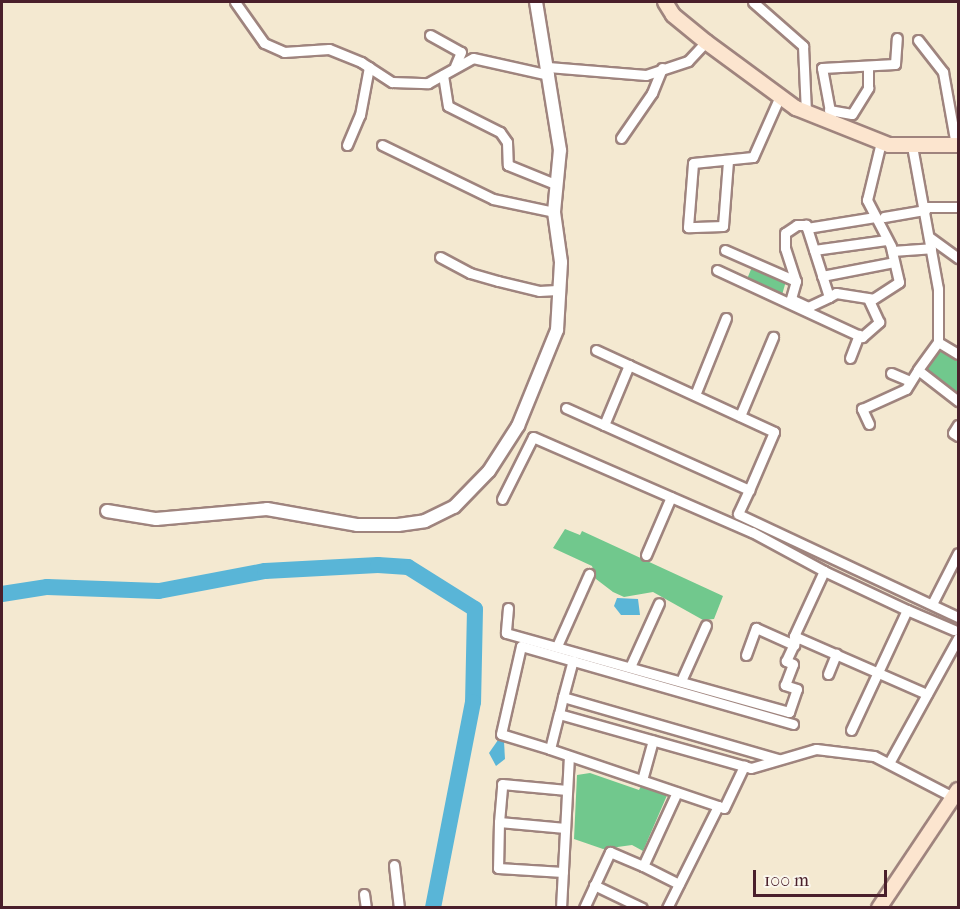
<!DOCTYPE html>
<style>
body{margin:0}
#map{position:relative;width:960px;height:909px;overflow:hidden;background:#f4e9d1;font-family:"IM FELL French Canon",serif}
div>[style]{position:absolute}
[style*='--x']{left:calc(var(--x)*1px);top:calc(var(--y)*1px);width:calc(var(--w)*1px);rotate:calc(var(--a)*1deg)}
.green>*{inset:0;background:#71c88d}
.water>*{inset:0;background:#59b5d7}
.river>*{height:16px;margin:-8px;padding:0 8px;transform-origin:8px;border-radius:8px;background:#59b5d7}
.roads{filter:drop-shadow(2px 0 #9f847e) drop-shadow(-2px 0 #9f847e) drop-shadow(0 2px #9f847e) drop-shadow(0 -2px #9f847e)}
.minor>*{height:9px;margin:-4.5px;padding:0 4.5px;transform-origin:4.5px;border-radius:4.5px;background:#fff}
.tertiary>*{height:12px;margin:-6px;padding:0 6px;transform-origin:6px;border-radius:6px;background:#fff}
.secondary>*{height:14px;margin:-7px;padding:0 7px;transform-origin:7px;border-radius:7px;background:#fce5cf}
span{translate:-50% -50%;white-space:nowrap;text-align:center;line-height:1.15;-webkit-text-stroke:4.5px #fbf7ec;paint-order:stroke}
.frame{position:absolute;inset:0;border:3px solid #4a1f2b;pointer-events:none}
.scale{position:absolute;left:753px;top:870px;width:134px;height:27px;box-sizing:border-box;border:3px solid #4a1f2b;border-top:0;padding-left:8px;font-size:18px;line-height:21px;white-space:nowrap;color:#4a1f2b;-webkit-text-stroke:4px #fbf7ec;paint-order:stroke}
</style>
<div id="map">
<div class="green">
<i style="clip-path:polygon(752px 267px,786px 281px,782px 295px,747px 279px)"></i>
<i style="clip-path:polygon(939px 350px,958px 361px,958px 398px,925px 372px)"></i>
<i style="clip-path:polygon(565px 529px,580px 535px,582px 531px,723px 596px,714px 619px,703px 620px,653px 592px,624px 597px,613px 592px,596px 579px,592px 566px,553px 548px)"></i>
<i style="clip-path:polygon(590px 773px,639px 790px,642px 784px,668px 793px,643px 851px,632px 845px,603px 849px,574px 839px,577px 775px)"></i>
</div>
<div class="water">
<i style="clip-path:polygon(617px 598px,638px 599px,640px 615px,621px 615px,614px 606px)"></i>
<i style="clip-path:polygon(498px 740px,504px 742px,505px 759px,496px 766px,489px 753px)"></i>
</div>
<div class="river">
<i style="--x:2;--y:594;--w:46;--a:-8.8"></i>
<i style="--x:47;--y:587;--w:112;--a:2"></i>
<i style="--x:159;--y:591;--w:108;--a:-10.7"></i>
<i style="--x:265;--y:571;--w:113;--a:-3"></i>
<i style="--x:378;--y:565;--w:30;--a:4"></i>
<i style="--x:408;--y:567;--w:79;--a:32.1"></i>
<i style="--x:475;--y:609;--w:93;--a:91.2"></i>
<i style="--x:473;--y:702;--w:210;--a:101"></i>
</div>
<div class="roads">
<div class="minor">
<i style="--x:235;--y:2;--w:50;--a:54.7"></i>
<i style="--x:264;--y:43;--w:22;--a:24"></i>
<i style="--x:284;--y:52;--w:45;--a:-3.8"></i>
<i style="--x:329;--y:49;--w:35;--a:22"></i>
<i style="--x:361;--y:62;--w:37;--a:33"></i>
<i style="--x:392;--y:82;--w:36;--a:2"></i>
<i style="--x:428;--y:83;--w:51;--a:-29.1"></i>
<i style="--x:473;--y:58;--w:78;--a:12.6"></i>
<i style="--x:753;--y:2;--w:67;--a:41.3"></i>
<i style="--x:803;--y:46;--w:66;--a:87.4"></i>
<i style="--x:430;--y:35;--w:35;--a:29"></i>
<i style="--x:461;--y:52;--w:15;--a:113"></i>
<i style="--x:918;--y:40;--w:41;--a:52"></i>
<i style="--x:943;--y:72;--w:74;--a:79.9"></i>
<i style="--x:548;--y:67;--w:98;--a:4.7"></i>
<i style="--x:646;--y:75;--w:44;--a:-18.4"></i>
<i style="--x:688;--y:61;--w:26;--a:-47"></i>
<i style="--x:443;--y:75;--w:31;--a:81"></i>
<i style="--x:448;--y:106;--w:58;--a:26.6"></i>
<i style="--x:500;--y:132;--w:12;--a:55"></i>
<i style="--x:507;--y:142;--w:23;--a:88"></i>
<i style="--x:508;--y:165;--w:51;--a:22"></i>
<i style="--x:829;--y:110;--w:23;--a:10"></i>
<i style="--x:852;--y:114;--w:31;--a:-58"></i>
<i style="--x:868;--y:88;--w:22;--a:-90"></i>
<i style="--x:832;--y:122;--w:55;--a:-100.5"></i>
<i style="--x:822;--y:68;--w:73;--a:-3.1"></i>
<i style="--x:895;--y:64;--w:26;--a:-86"></i>
<i style="--x:621;--y:138;--w:55;--a:-55.4"></i>
<i style="--x:652;--y:93;--w:27;--a:-68"></i>
<i style="--x:347;--y:145;--w:33;--a:-67"></i>
<i style="--x:360;--y:115;--w:49;--a:-79.4"></i>
<i style="--x:382;--y:145;--w:123;--a:25.9"></i>
<i style="--x:493;--y:199;--w:62;--a:12"></i>
<i style="--x:912;--y:146;--w:145;--a:79.7"></i>
<i style="--x:938;--y:289;--w:53;--a:90"></i>
<i style="--x:938;--y:342;--w:34;--a:126"></i>
<i style="--x:918;--y:370;--w:51;--a:37.8"></i>
<i style="--x:728;--y:161;--w:65;--a:94.4"></i>
<i style="--x:723;--y:226;--w:35;--a:178"></i>
<i style="--x:688;--y:227;--w:64;--a:-85.5"></i>
<i style="--x:693;--y:163;--w:60;--a:-5.7"></i>
<i style="--x:753;--y:157;--w:67;--a:-66.1"></i>
<i style="--x:924;--y:207;--w:34;--a:0"></i>
<i style="--x:884;--y:217;--w:42;--a:-9.7"></i>
<i style="--x:807;--y:228;--w:69;--a:-9.2"></i>
<i style="--x:929;--y:237;--w:36;--a:36"></i>
<i style="--x:725;--y:250;--w:77;--a:23.6"></i>
<i style="--x:814;--y:250;--w:73;--a:-7.9"></i>
<i style="--x:892;--y:251;--w:39;--a:-4"></i>
<i style="--x:440;--y:257;--w:34;--a:28"></i>
<i style="--x:470;--y:273;--w:29;--a:16"></i>
<i style="--x:498;--y:281;--w:42;--a:13.7"></i>
<i style="--x:539;--y:291;--w:18;--a:-3"></i>
<i style="--x:717;--y:270;--w:160;--a:24.8"></i>
<i style="--x:862;--y:337;--w:23;--a:-41"></i>
<i style="--x:879;--y:322;--w:26;--a:-115"></i>
<i style="--x:822;--y:276;--w:73;--a:-11"></i>
<i style="--x:829;--y:297;--w:76;--a:-107.7"></i>
<i style="--x:806;--y:225;--w:9;--a:180"></i>
<i style="--x:797;--y:225;--w:14;--a:146"></i>
<i style="--x:785;--y:233;--w:15;--a:90"></i>
<i style="--x:785;--y:248;--w:35;--a:72"></i>
<i style="--x:796;--y:281;--w:19;--a:106"></i>
<i style="--x:791;--y:299;--w:19;--a:25"></i>
<i style="--x:808;--y:307;--w:23;--a:-25"></i>
<i style="--x:829;--y:297;--w:8;--a:-30"></i>
<i style="--x:836;--y:293;--w:37;--a:9"></i>
<i style="--x:873;--y:299;--w:31;--a:-33"></i>
<i style="--x:899;--y:282;--w:37;--a:-103"></i>
<i style="--x:891;--y:246;--w:52;--a:-117.6"></i>
<i style="--x:867;--y:200;--w:60;--a:-76.4"></i>
<i style="--x:938;--y:342;--w:23;--a:31"></i>
<i style="--x:596;--y:350;--w:196;--a:24.7"></i>
<i style="--x:774;--y:432;--w:63;--a:113.3"></i>
<i style="--x:850;--y:358;--w:25;--a:-69"></i>
<i style="--x:891;--y:373;--w:21;--a:23"></i>
<i style="--x:695;--y:395;--w:83;--a:-68.1"></i>
<i style="--x:566;--y:408;--w:201;--a:24.1"></i>
<i style="--x:749;--y:490;--w:26;--a:115"></i>
<i style="--x:738;--y:514;--w:243;--a:25.1"></i>
<i style="--x:740;--y:416;--w:86;--a:-67.3"></i>
<i style="--x:869;--y:424;--w:17;--a:-115"></i>
<i style="--x:862;--y:409;--w:48;--a:-24.4"></i>
<i style="--x:906;--y:389;--w:22;--a:-58"></i>
<i style="--x:604;--y:425;--w:65;--a:-67.4"></i>
<i style="--x:958;--y:425;--w:9;--a:122"></i>
<i style="--x:953;--y:433;--w:6;--a:31"></i>
<i style="--x:502;--y:499;--w:69;--a:-63.4"></i>
<i style="--x:533;--y:437;--w:239;--a:23.5"></i>
<i style="--x:752;--y:532;--w:82;--a:28.4"></i>
<i style="--x:824;--y:571;--w:92;--a:25.2"></i>
<i style="--x:646;--y:555;--w:63;--a:-66.7"></i>
<i style="--x:824;--y:571;--w:72;--a:114.8"></i>
<i style="--x:794;--y:636;--w:145;--a:23.6"></i>
<i style="--x:932;--y:604;--w:57;--a:-63"></i>
<i style="--x:508;--y:608;--w:25;--a:95"></i>
<i style="--x:506;--y:633;--w:294;--a:15.6"></i>
<i style="--x:789;--y:712;--w:24;--a:-71"></i>
<i style="--x:797;--y:689;--w:13;--a:-162"></i>
<i style="--x:785;--y:685;--w:22;--a:-69"></i>
<i style="--x:793;--y:664;--w:8;--a:-157"></i>
<i style="--x:786;--y:661;--w:26;--a:-65"></i>
<i style="--x:557;--y:646;--w:79;--a:-66"></i>
<i style="--x:746;--y:655;--w:29;--a:-70"></i>
<i style="--x:756;--y:628;--w:42;--a:24.1"></i>
<i style="--x:630;--y:667;--w:70;--a:-65.6"></i>
<i style="--x:828;--y:674;--w:22;--a:-68"></i>
<i style="--x:681;--y:681;--w:61;--a:-65.9"></i>
<i style="--x:563;--y:697;--w:38;--a:-75"></i>
<i style="--x:559;--y:714;--w:17;--a:-77"></i>
<i style="--x:563;--y:697;--w:224;--a:16.1"></i>
<i style="--x:851;--y:730;--w:132;--a:-65"></i>
<i style="--x:907;--y:610;--w:51;--a:23.1"></i>
<i style="--x:550;--y:749;--w:51;--a:-163"></i>
<i style="--x:501;--y:734;--w:90;--a:-77.2"></i>
<i style="--x:521;--y:646;--w:283;--a:16"></i>
<i style="--x:889;--y:763;--w:143;--a:-61.1"></i>
<i style="--x:642;--y:780;--w:41;--a:-74.6"></i>
<i style="--x:718;--y:806;--w:6;--a:18"></i>
<i style="--x:724;--y:808;--w:47;--a:-64.5"></i>
<i style="--x:499;--y:822;--w:46;--a:91.2"></i>
<i style="--x:498;--y:868;--w:65;--a:3.5"></i>
<i style="--x:565;--y:828;--w:66;--a:-174.8"></i>
<i style="--x:499;--y:822;--w:38;--a:-85"></i>
<i style="--x:502;--y:784;--w:65;--a:5.3"></i>
<i style="--x:394;--y:865;--w:43;--a:83.4"></i>
<i style="--x:643;--y:866;--w:40;--a:26.6"></i>
<i style="--x:594;--y:885;--w:53;--a:25.6"></i>
<i style="--x:364;--y:894;--w:14;--a:82"></i>
<i style="--x:561;--y:908;--w:152;--a:-87"></i>
<i style="--x:584;--y:908;--w:62;--a:-65.1"></i>
<i style="--x:610;--y:852;--w:36;--a:23"></i>
<i style="--x:643;--y:866;--w:81;--a:-65.3"></i>
<i style="--x:667;--y:908;--w:114;--a:-63.4"></i>
<i style="--x:718;--y:806;--w:177;--a:-161.3"></i>
<i style="--x:550;--y:749;--w:36;--a:-76"></i>
<i style="--x:559;--y:714;--w:199;--a:15.7"></i>
<i style="--x:751;--y:768;--w:68;--a:-16.3"></i>
<i style="--x:816;--y:749;--w:58;--a:6.9"></i>
<i style="--x:874;--y:756;--w:89;--a:27.4"></i>
</div>
<div class="tertiary">
<i style="--x:107;--y:511;--w:50;--a:9.3"></i>
<i style="--x:156;--y:519;--w:111;--a:-5.1"></i>
<i style="--x:267;--y:509;--w:91;--a:10.1"></i>
<i style="--x:357;--y:525;--w:41;--a:0"></i>
<i style="--x:398;--y:525;--w:27;--a:-8"></i>
<i style="--x:425;--y:521;--w:32;--a:-26"></i>
<i style="--x:454;--y:507;--w:50;--a:-45.8"></i>
<i style="--x:489;--y:471;--w:54;--a:-57.2"></i>
<i style="--x:518;--y:426;--w:104;--a:-67.9"></i>
<i style="--x:557;--y:330;--w:68;--a:-86.6"></i>
<i style="--x:561;--y:262;--w:50;--a:-98"></i>
<i style="--x:554;--y:212;--w:62;--a:-84.5"></i>
<i style="--x:560;--y:150;--w:150;--a:-99.2"></i>
</div>
<div class="secondary">
<i style="--x:665;--y:2;--w:15;--a:58"></i>
<i style="--x:673;--y:15;--w:43;--a:39.3"></i>
<i style="--x:706;--y:42;--w:112;--a:36.3"></i>
<i style="--x:796;--y:108;--w:100;--a:21.7"></i>
<i style="--x:889;--y:145;--w:69;--a:0"></i>
<i style="--x:879;--y:908;--w:142;--a:-56.2"></i>
</div>
</div>
<div class="frame"></div>
<div class="scale">100 m</div>
</div>
